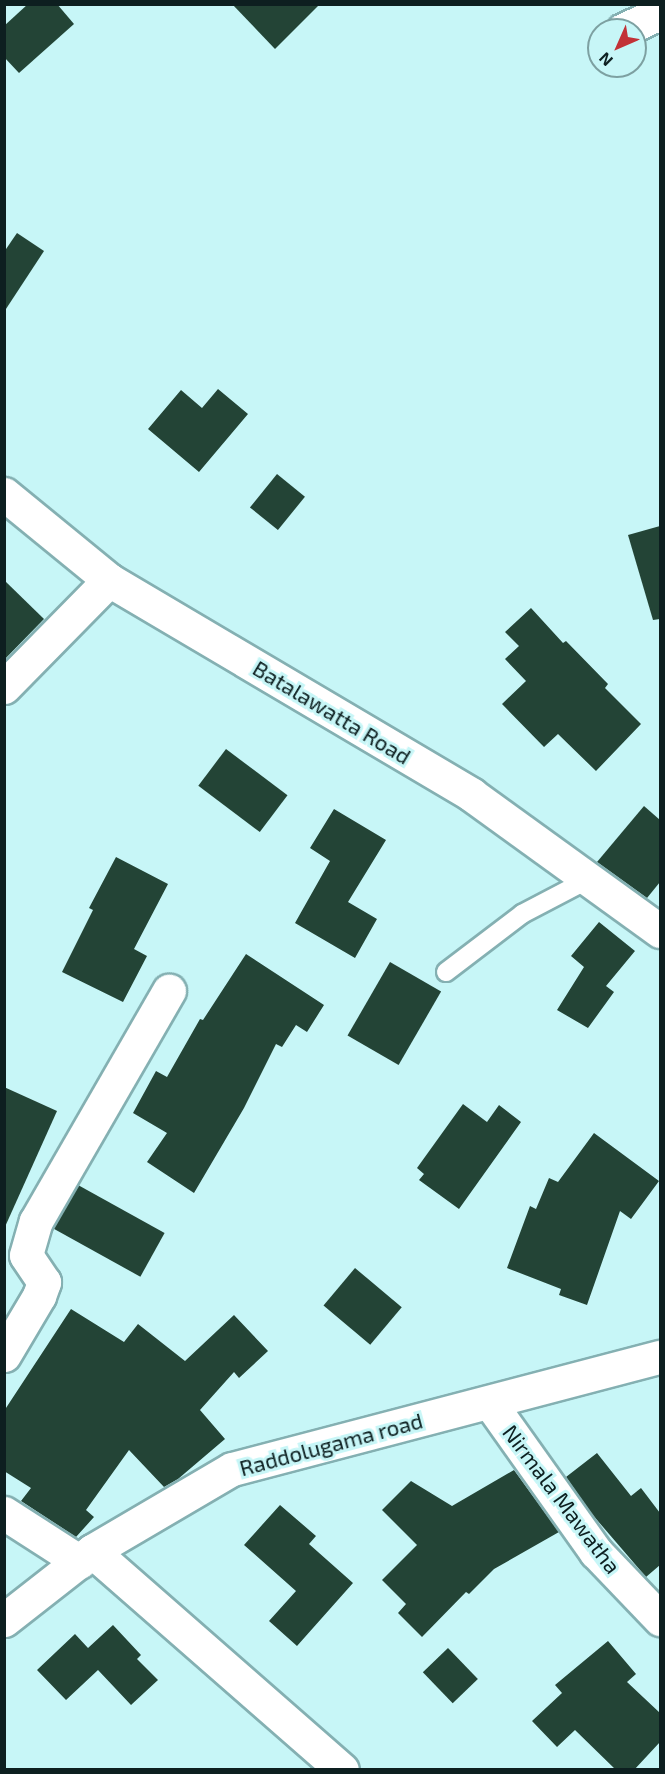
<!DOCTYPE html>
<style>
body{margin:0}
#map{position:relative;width:665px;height:1774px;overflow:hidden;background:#c7f6f7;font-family:"Exo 2",sans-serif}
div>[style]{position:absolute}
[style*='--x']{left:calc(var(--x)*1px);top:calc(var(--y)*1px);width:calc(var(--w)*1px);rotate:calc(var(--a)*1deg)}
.building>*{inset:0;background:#234436;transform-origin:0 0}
.roads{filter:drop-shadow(2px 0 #84b0b2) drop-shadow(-2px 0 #84b0b2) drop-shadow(0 2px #84b0b2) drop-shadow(0 -2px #84b0b2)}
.service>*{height:18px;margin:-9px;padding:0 9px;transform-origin:9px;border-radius:9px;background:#fff}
.minor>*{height:33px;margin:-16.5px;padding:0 16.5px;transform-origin:16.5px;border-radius:16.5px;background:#fff}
.tertiary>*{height:33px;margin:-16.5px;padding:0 16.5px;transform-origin:16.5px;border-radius:16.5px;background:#fff}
span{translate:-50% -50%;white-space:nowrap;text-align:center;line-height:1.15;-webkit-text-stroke:6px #c7f6f7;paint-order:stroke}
.street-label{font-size:22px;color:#0d1f20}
.frame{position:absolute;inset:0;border:6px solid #0d1f20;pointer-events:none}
.north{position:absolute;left:587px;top:18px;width:60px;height:60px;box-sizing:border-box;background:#c7f6f7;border:2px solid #7da0a1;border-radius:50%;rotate:225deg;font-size:16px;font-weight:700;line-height:24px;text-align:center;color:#0d1f20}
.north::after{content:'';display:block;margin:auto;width:21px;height:27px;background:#c23237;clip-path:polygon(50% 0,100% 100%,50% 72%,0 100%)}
</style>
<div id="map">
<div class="building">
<i style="clip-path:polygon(28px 4px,57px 4px,74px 24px,19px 73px,4px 57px,4px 26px)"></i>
<i style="clip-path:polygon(232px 4px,320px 4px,275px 49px)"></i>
<i style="clip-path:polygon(17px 233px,44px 251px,4px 312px,4px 252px)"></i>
<i style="clip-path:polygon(218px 389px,248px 414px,199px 472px,148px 429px,181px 390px,202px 408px)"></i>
<i style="left:277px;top:474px;width:36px;height:43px;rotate:39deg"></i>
<i style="clip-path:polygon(660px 526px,660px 619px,653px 620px,628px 535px)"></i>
<i style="clip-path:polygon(4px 580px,44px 619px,4px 660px)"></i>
<i style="clip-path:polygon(531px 608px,563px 643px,566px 641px,608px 684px,605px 688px,641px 724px,596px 771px,558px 734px,544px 747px,502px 704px,526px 681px,505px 659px,519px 646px,505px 632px)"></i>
<i style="left:226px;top:749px;width:77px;height:46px;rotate:37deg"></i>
<i style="clip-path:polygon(644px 806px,660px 820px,660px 882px,647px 898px,597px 862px)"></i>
<i style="clip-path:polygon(334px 809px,386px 840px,348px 902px,377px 919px,355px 958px,295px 923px,330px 861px,310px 848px)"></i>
<i style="clip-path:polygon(116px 857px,168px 884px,134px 949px,147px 956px,123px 1002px,62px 972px,93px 910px,89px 908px)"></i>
<i style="clip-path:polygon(599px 922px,635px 951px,606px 986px,614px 992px,588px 1028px,557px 1010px,584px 967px,571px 956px)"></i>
<i style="clip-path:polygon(246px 954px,324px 1005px,307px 1032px,296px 1025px,282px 1047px,276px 1044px,244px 1108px,194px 1193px,147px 1162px,167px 1133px,133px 1113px,156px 1071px,167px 1077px,200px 1019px,203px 1020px)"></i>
<i style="left:390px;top:962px;width:59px;height:85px;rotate:30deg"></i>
<i style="clip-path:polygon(4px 1087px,57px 1111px,4px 1229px)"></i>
<i style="clip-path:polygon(463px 1104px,487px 1122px,499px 1105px,521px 1122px,459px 1209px,419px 1180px,424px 1174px,417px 1168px)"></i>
<i style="clip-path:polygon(594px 1133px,659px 1181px,631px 1219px,620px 1211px,587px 1305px,559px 1295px,561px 1289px,507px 1268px,530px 1206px,536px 1209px,549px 1178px,558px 1182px)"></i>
<i style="left:78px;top:1185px;width:99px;height:50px;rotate:29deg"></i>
<i style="left:355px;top:1268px;width:61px;height:49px;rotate:40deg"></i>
<i style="clip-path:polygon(71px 1309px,124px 1342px,138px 1324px,185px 1361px,234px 1315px,268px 1351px,239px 1378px,234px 1372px,200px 1410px,225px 1439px,178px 1479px,164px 1487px,129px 1450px,86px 1510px,94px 1517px,76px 1537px,21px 1501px,31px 1488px,4px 1471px,4px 1411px)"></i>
<i style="clip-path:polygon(597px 1453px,631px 1496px,641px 1488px,660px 1513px,660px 1565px,646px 1577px,591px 1513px,566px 1477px)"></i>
<i style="clip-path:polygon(514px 1470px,559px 1532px,494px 1569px,469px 1594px,466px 1592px,422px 1637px,398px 1613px,406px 1604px,382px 1580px,417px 1545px,382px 1510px,411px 1481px,452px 1506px)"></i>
<i style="clip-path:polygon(280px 1505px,316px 1536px,309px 1544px,353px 1583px,297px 1646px,269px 1621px,296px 1591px,244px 1545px)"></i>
<i style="clip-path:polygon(113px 1625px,141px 1655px,137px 1659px,158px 1680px,131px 1705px,98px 1670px,66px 1700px,37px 1670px,75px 1634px,88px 1648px)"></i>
<i style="clip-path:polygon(608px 1641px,636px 1674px,627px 1682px,660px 1713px,660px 1742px,634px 1770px,616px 1770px,575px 1730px,557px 1747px,532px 1721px,562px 1693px,555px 1685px)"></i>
<i style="left:448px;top:1648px;width:43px;height:35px;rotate:46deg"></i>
</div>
<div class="roads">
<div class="service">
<i style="--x:446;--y:972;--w:96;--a:-37.3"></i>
<i style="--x:522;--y:914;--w:76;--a:-27.6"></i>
</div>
<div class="minor">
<i style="--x:623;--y:30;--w:41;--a:-24.7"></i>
<i style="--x:4;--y:494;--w:136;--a:39.3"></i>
<i style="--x:109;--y:580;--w:422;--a:30.6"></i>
<i style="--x:472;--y:795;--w:232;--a:35.9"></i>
<i style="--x:4;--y:687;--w:150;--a:-45.5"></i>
<i style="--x:4;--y:1355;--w:69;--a:-59.3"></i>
<i style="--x:39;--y:1296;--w:15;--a:-70"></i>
<i style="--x:44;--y:1282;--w:32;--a:-124"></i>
<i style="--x:26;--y:1255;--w:35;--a:-74"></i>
<i style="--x:36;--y:1221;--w:266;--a:-60"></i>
<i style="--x:490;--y:1403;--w:183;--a:54.6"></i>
<i style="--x:596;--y:1552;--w:93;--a:46.3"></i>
<i style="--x:4;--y:1513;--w:90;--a:32.8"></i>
<i style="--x:92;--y:1551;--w:332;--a:41.2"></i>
</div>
<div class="tertiary">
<i style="--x:4;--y:1620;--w:112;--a:-38.1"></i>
<i style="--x:92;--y:1551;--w:162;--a:-30.4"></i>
<i style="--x:232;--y:1469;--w:442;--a:-14.7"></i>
</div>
</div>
<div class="street-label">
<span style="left:332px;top:712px;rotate:31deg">Batalawatta Road</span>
<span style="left:331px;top:1444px;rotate:-15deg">Raddolugama road</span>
<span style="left:562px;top:1499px;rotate:53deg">Nirmala Mawatha</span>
</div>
<div class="frame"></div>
<div class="north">N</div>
</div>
